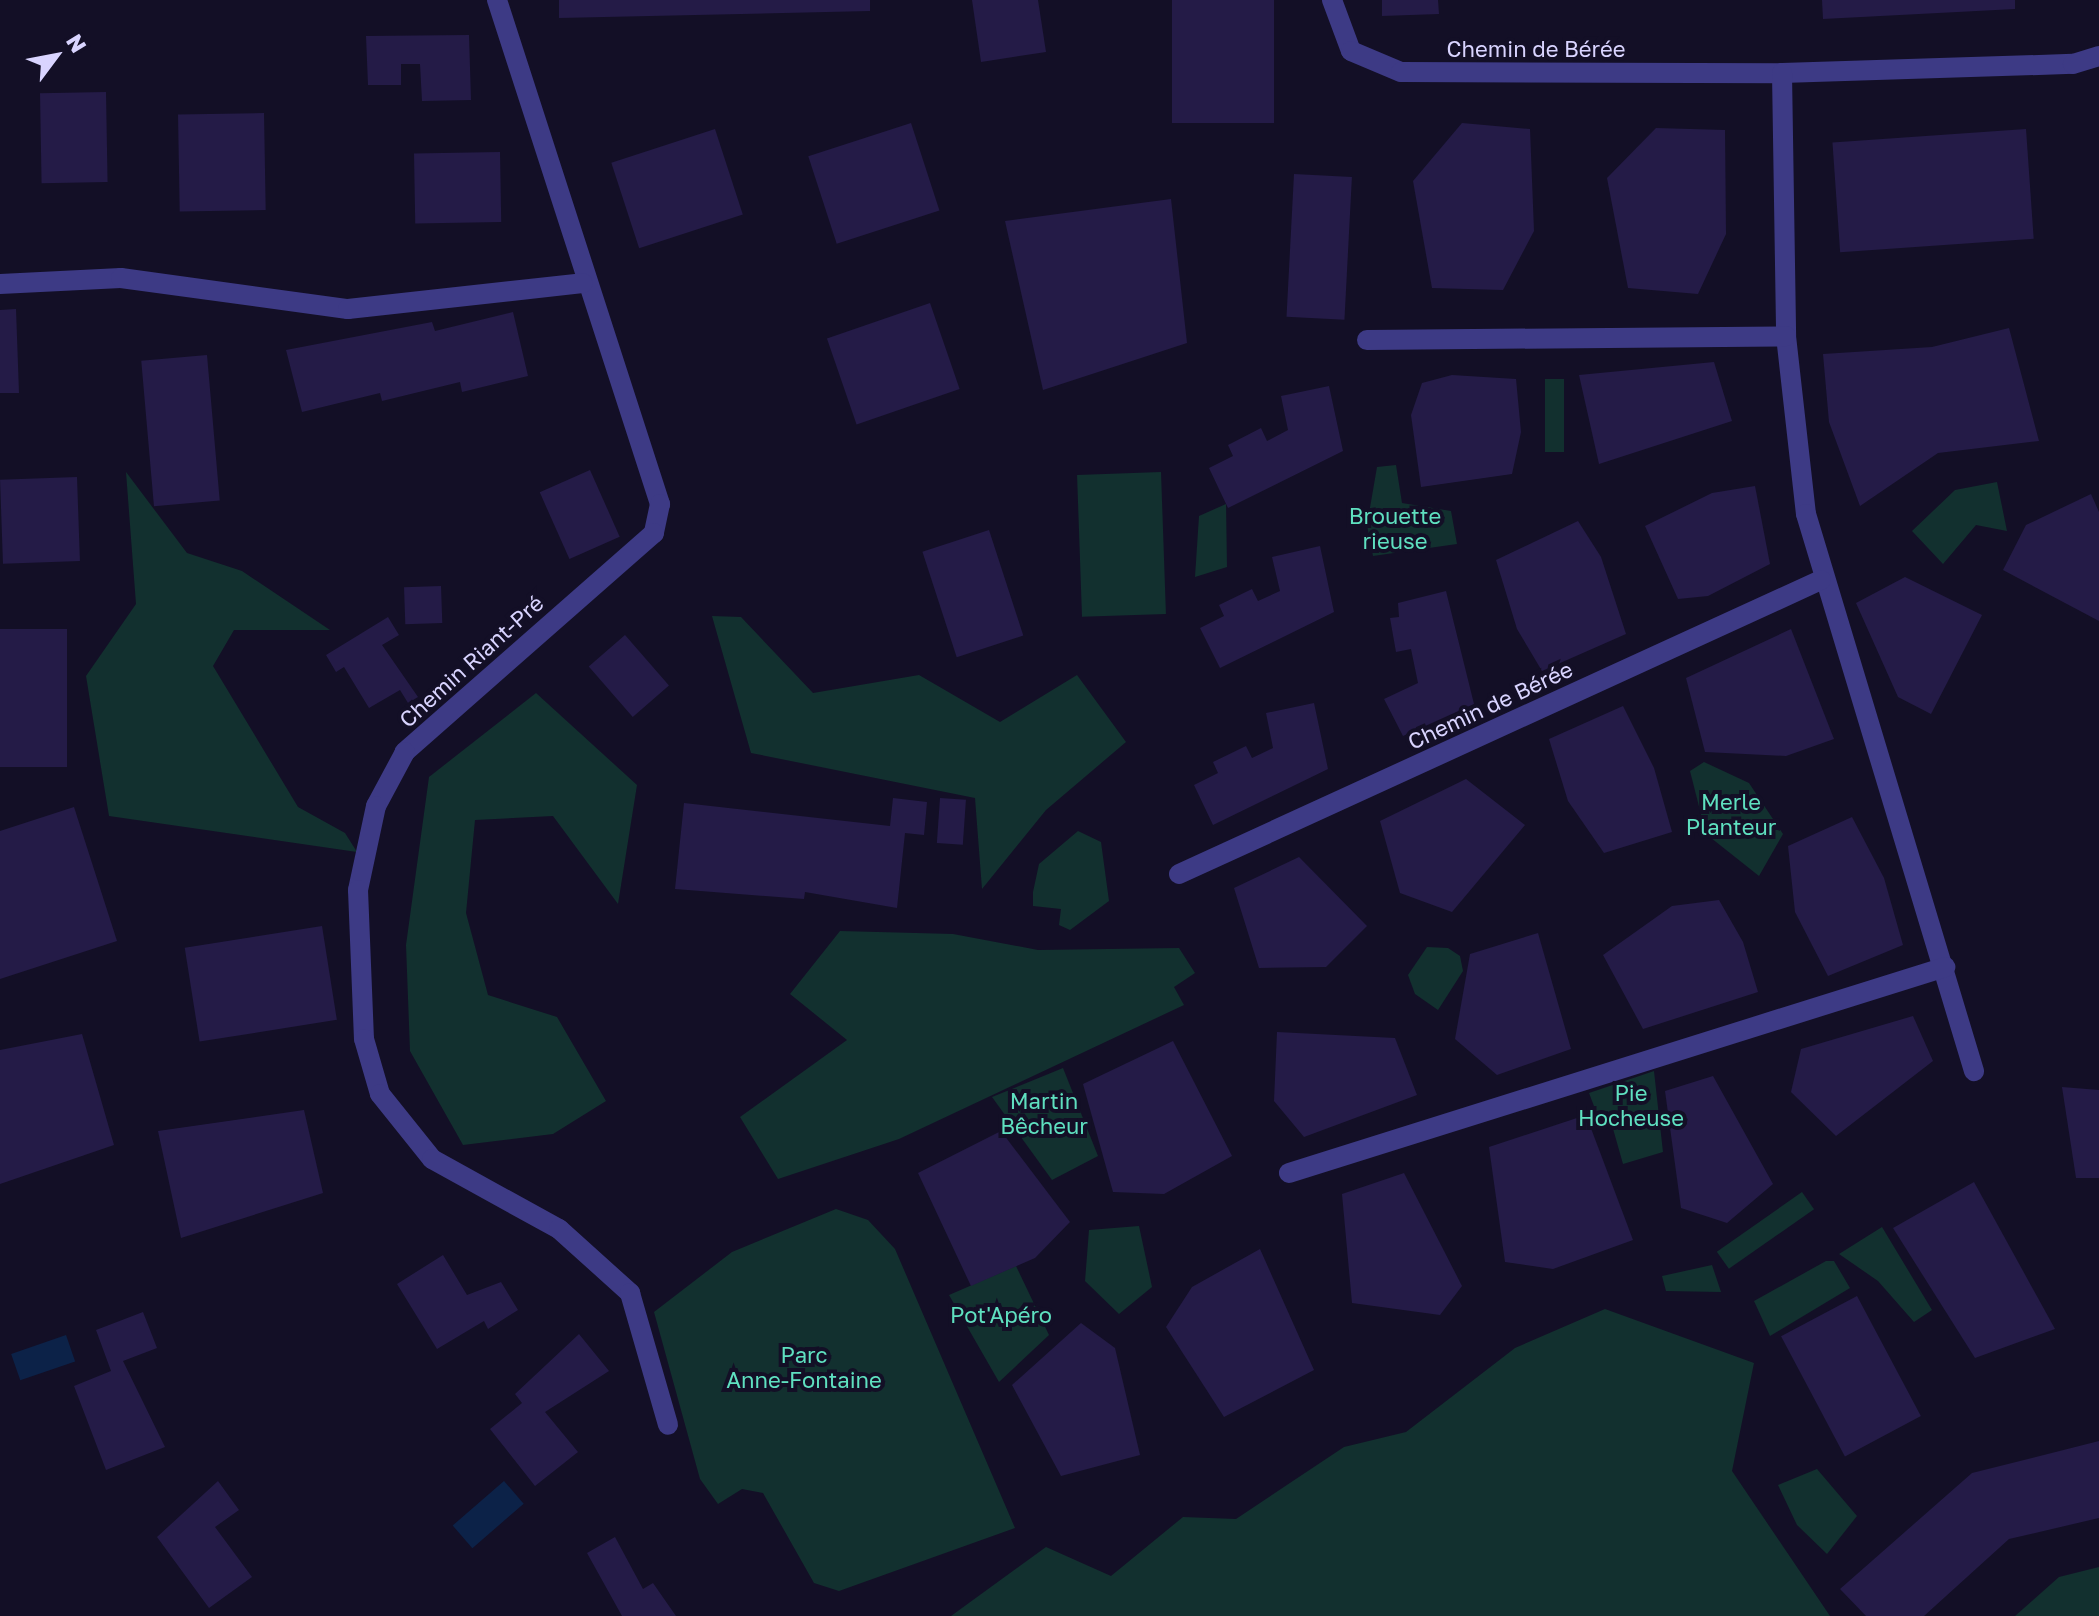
<!DOCTYPE html>
<meta charset="utf-8">
<style>
body{margin:0}
#map{position:relative;width:2099px;height:1616px;overflow:hidden;background:#130f26;font-family:"Golos Text",sans-serif}
div>[style]{position:absolute}
[style*='--x']{left:calc(var(--x)*1px);top:calc(var(--y)*1px);width:calc(var(--w)*1px);rotate:calc(var(--a)*1deg)}
.green>*{inset:0;background:#12302f;transform-origin:0 0}
.water>*{inset:0;background:#0c2248;transform-origin:0 0}
.building>*{inset:0;background:#241b47;transform-origin:0 0}
.street>*{height:20px;margin:-10px;padding:0 10px;transform-origin:10px;border-radius:10px;background:#3d3a85}
span{translate:-50% -50%;white-space:nowrap;text-align:center;line-height:1.15;-webkit-text-stroke:8px #130f26;paint-order:stroke}
.street-label{font-size:22px;color:#d9d4ff}
.park-label{font-size:22px;color:#5fe0c0}
.north{position:absolute;left:16px;top:16px;width:80px;height:80px;-webkit-text-stroke:6px #130f26;paint-order:stroke;rotate:58deg;font-size:22px;font-weight:700;line-height:32px;text-align:center;color:#d9d4ff}
.north::after{content:'';display:block;margin:auto;width:28px;height:36px;background:#d9d4ff;clip-path:polygon(50% 0,100% 100%,50% 72%,0 100%)}
</style>
<div id="map">
<div class="green">
<i style="left:1545px;top:379px;width:19px;height:73px"></i>
<i style="clip-path:polygon(1396px 465px,1402px 503px,1451px 511px,1457px 544px,1373px 556px,1367px 525px,1377px 467px)"></i>
<i style="clip-path:polygon(126px 472px,187px 553px,242px 571px,330px 630px,234px 630px,213px 666px,298px 807px,345px 833px,357px 852px,109px 816px,86px 676px,136px 604px)"></i>
<i style="left:1161px;top:472px;width:142px;height:84px;rotate:88deg"></i>
<i style="clip-path:polygon(1997px 482px,2007px 531px,1976px 525px,1943px 564px,1912px 531px,1955px 490px)"></i>
<i style="clip-path:polygon(1226px 504px,1227px 567px,1195px 577px,1199px 516px)"></i>
<i style="clip-path:polygon(712px 616px,741px 617px,813px 693px,919px 675px,1000px 722px,1077px 675px,1126px 742px,1046px 810px,982px 889px,975px 798px,751px 753px)"></i>
<i style="clip-path:polygon(536px 693px,637px 785px,618px 904px,553px 816px,475px 820px,466px 913px,488px 995px,557px 1017px,606px 1101px,553px 1134px,463px 1145px,410px 1051px,406px 945px,429px 777px)"></i>
<i style="clip-path:polygon(1704px 762px,1749px 783px,1783px 834px,1759px 876px,1706px 834px,1690px 771px)"></i>
<i style="clip-path:polygon(1078px 831px,1101px 842px,1109px 901px,1070px 930px,1059px 925px,1061px 909px,1033px 906px,1033px 892px,1039px 864px)"></i>
<i style="clip-path:polygon(840px 931px,953px 934px,1038px 950px,1179px 948px,1195px 973px,1174px 987px,1184px 1005px,899px 1139px,778px 1179px,740px 1117px,847px 1040px,790px 994px)"></i>
<i style="clip-path:polygon(1427px 947px,1448px 948px,1460px 956px,1463px 971px,1438px 1010px,1415px 994px,1408px 975px)"></i>
<i style="clip-path:polygon(1063px 1068px,1098px 1156px,1052px 1180px,992px 1097px)"></i>
<i style="clip-path:polygon(1654px 1071px,1663px 1152px,1623px 1164px,1608px 1111px,1597px 1114px,1589px 1093px)"></i>
<i style="left:1802px;top:1192px;width:21px;height:104px;rotate:55deg"></i>
<i style="clip-path:polygon(836px 1209px,868px 1220px,895px 1249px,1015px 1528px,839px 1591px,814px 1583px,763px 1493px,742px 1489px,718px 1504px,700px 1479px,654px 1312px,732px 1252px)"></i>
<i style="clip-path:polygon(1139px 1226px,1152px 1287px,1119px 1314px,1085px 1281px,1089px 1230px)"></i>
<i style="clip-path:polygon(1882px 1227px,1932px 1310px,1914px 1322px,1878px 1281px,1839px 1254px)"></i>
<i style="clip-path:polygon(1826px 1261px,1834px 1261px,1850px 1288px,1770px 1336px,1754px 1301px)"></i>
<i style="clip-path:polygon(1712px 1265px,1721px 1292px,1666px 1291px,1662px 1276px)"></i>
<i style="clip-path:polygon(1016px 1266px,1049px 1335px,999px 1382px,949px 1295px)"></i>
<i style="clip-path:polygon(1605px 1309px,1754px 1363px,1732px 1471px,1830px 1616px,951px 1616px,1046px 1547px,1111px 1576px,1183px 1517px,1236px 1519px,1344px 1447px,1406px 1432px,1515px 1348px)"></i>
<i style="clip-path:polygon(1817px 1469px,1857px 1516px,1827px 1554px,1797px 1525px,1778px 1485px)"></i>
<i style="clip-path:polygon(2099px 1567px,2099px 1616px,2015px 1616px,2059px 1577px)"></i>
</div>
<div class="water">
<i style="left:66px;top:1335px;width:28px;height:58px;rotate:71deg"></i>
<i style="left:504px;top:1481px;width:30px;height:68px;rotate:49deg"></i>
</div>
<div class="building">
<i style="clip-path:polygon(559px 0,870px 0,870px 11px,559px 18px)"></i>
<i style="clip-path:polygon(972px 0,1038px 0,1046px 52px,981px 62px)"></i>
<i style="left:1172px;top:0;width:102px;height:123px"></i>
<i style="clip-path:polygon(1382px 0,1438px 0,1439px 14px,1382px 16px)"></i>
<i style="clip-path:polygon(1822px 0,2015px 0,2015px 9px,1823px 19px)"></i>
<i style="clip-path:polygon(469px 35px,471px 100px,422px 101px,420px 64px,401px 64px,401px 85px,368px 85px,366px 36px)"></i>
<i style="left:106px;top:92px;width:90px;height:66px;rotate:89deg"></i>
<i style="left:264px;top:113px;width:97px;height:86px;rotate:89deg"></i>
<i style="left:911px;top:123px;width:92px;height:108px;rotate:72deg"></i>
<i style="clip-path:polygon(1462px 123px,1530px 129px,1534px 231px,1503px 290px,1432px 288px,1413px 181px)"></i>
<i style="clip-path:polygon(1656px 128px,1725px 130px,1726px 234px,1698px 294px,1628px 288px,1607px 178px)"></i>
<i style="left:715px;top:129px;width:90px;height:109px;rotate:72deg"></i>
<i style="left:2026px;top:129px;width:110px;height:194px;rotate:86deg"></i>
<i style="left:500px;top:152px;width:70px;height:86px;rotate:89deg"></i>
<i style="left:1294px;top:174px;width:58px;height:143px;rotate:3deg"></i>
<i style="clip-path:polygon(1171px 199px,1187px 343px,1043px 390px,1005px 221px)"></i>
<i style="left:930px;top:303px;width:91px;height:109px;rotate:71deg"></i>
<i style="clip-path:polygon(16px 309px,19px 393px,0 393px,0 310px)"></i>
<i style="clip-path:polygon(513px 312px,528px 376px,462px 392px,460px 382px,382px 401px,380px 393px,302px 412px,286px 350px,432px 322px,435px 331px)"></i>
<i style="clip-path:polygon(2009px 328px,2039px 441px,1938px 453px,1860px 506px,1829px 422px,1823px 354px,1932px 347px)"></i>
<i style="left:207px;top:355px;width:146px;height:66px;rotate:85deg"></i>
<i style="clip-path:polygon(1714px 362px,1732px 421px,1599px 464px,1579px 375px)"></i>
<i style="clip-path:polygon(1452px 375px,1516px 379px,1521px 432px,1512px 474px,1421px 487px,1411px 415px,1422px 383px)"></i>
<i style="clip-path:polygon(1329px 386px,1343px 451px,1228px 508px,1209px 468px,1233px 456px,1228px 445px,1261px 428px,1267px 441px,1288px 430px,1281px 396px)"></i>
<i style="left:590px;top:470px;width:73px;height:55px;rotate:66deg"></i>
<i style="left:77px;top:477px;width:84px;height:77px;rotate:88deg"></i>
<i style="clip-path:polygon(1755px 486px,1770px 564px,1708px 596px,1678px 599px,1645px 526px,1712px 493px)"></i>
<i style="clip-path:polygon(2091px 494px,2099px 512px,2099px 621px,2003px 570px,2026px 525px)"></i>
<i style="clip-path:polygon(1578px 521px,1601px 557px,1626px 634px,1542px 671px,1517px 629px,1496px 560px)"></i>
<i style="left:989px;top:530px;width:111px;height:70px;rotate:72deg"></i>
<i style="clip-path:polygon(1320px 546px,1334px 612px,1220px 668px,1200px 628px,1224px 616px,1219px 605px,1252px 589px,1258px 601px,1280px 591px,1272px 557px)"></i>
<i style="clip-path:polygon(1905px 577px,1982px 615px,1931px 714px,1898px 697px,1856px 603px)"></i>
<i style="left:441px;top:586px;width:37px;height:37px;rotate:88deg"></i>
<i style="clip-path:polygon(1446px 591px,1474px 704px,1403px 736px,1384px 699px,1418px 683px,1411px 649px,1396px 652px,1390px 618px,1399px 617px,1398px 603px)"></i>
<i style="clip-path:polygon(388px 617px,399px 635px,382px 645px,418px 697px,408px 703px,400px 690px,369px 708px,344px 667px,336px 672px,326px 655px)"></i>
<i style="left:0;top:629px;width:67px;height:138px"></i>
<i style="clip-path:polygon(1791px 629px,1834px 739px,1786px 756px,1705px 752px,1686px 678px)"></i>
<i style="left:625px;top:635px;width:67px;height:48px;rotate:49deg"></i>
<i style="clip-path:polygon(1314px 703px,1328px 769px,1213px 825px,1194px 785px,1218px 773px,1213px 762px,1246px 746px,1252px 758px,1273px 748px,1266px 713px)"></i>
<i style="clip-path:polygon(1623px 706px,1654px 768px,1672px 832px,1604px 853px,1568px 801px,1549px 739px)"></i>
<i style="clip-path:polygon(1466px 779px,1525px 825px,1452px 912px,1400px 893px,1380px 821px)"></i>
<i style="clip-path:polygon(893px 798px,927px 802px,924px 835px,905px 833px,897px 908px,805px 892px,804px 899px,675px 889px,684px 803px,890px 826px)"></i>
<i style="left:940px;top:798px;width:26px;height:45px;rotate:4deg"></i>
<i style="clip-path:polygon(74px 807px,117px 941px,0 979px,0 831px)"></i>
<i style="clip-path:polygon(1852px 817px,1884px 878px,1903px 945px,1828px 976px,1795px 912px,1788px 846px)"></i>
<i style="clip-path:polygon(1299px 857px,1367px 926px,1326px 967px,1259px 968px,1234px 888px)"></i>
<i style="clip-path:polygon(1719px 900px,1743px 942px,1758px 992px,1643px 1029px,1603px 955px,1672px 906px)"></i>
<i style="left:322px;top:926px;width:95px;height:139px;rotate:81deg"></i>
<i style="clip-path:polygon(1538px 933px,1571px 1049px,1497px 1075px,1455px 1039px,1470px 954px)"></i>
<i style="clip-path:polygon(1913px 1016px,1933px 1061px,1836px 1136px,1791px 1092px,1801px 1049px)"></i>
<i style="clip-path:polygon(1277px 1032px,1395px 1038px,1417px 1095px,1304px 1137px,1274px 1101px)"></i>
<i style="clip-path:polygon(82px 1034px,114px 1145px,0 1184px,0 1050px)"></i>
<i style="clip-path:polygon(1173px 1041px,1232px 1156px,1164px 1194px,1113px 1192px,1083px 1084px)"></i>
<i style="clip-path:polygon(1713px 1076px,1773px 1184px,1727px 1223px,1681px 1208px,1665px 1091px)"></i>
<i style="clip-path:polygon(2062px 1087px,2099px 1090px,2099px 1178px,2076px 1178px)"></i>
<i style="clip-path:polygon(304px 1110px,323px 1193px,181px 1238px,158px 1131px)"></i>
<i style="clip-path:polygon(1586px 1115px,1633px 1240px,1553px 1269px,1505px 1262px,1489px 1147px)"></i>
<i style="clip-path:polygon(1001px 1131px,1070px 1222px,1035px 1258px,971px 1286px,918px 1173px)"></i>
<i style="clip-path:polygon(1404px 1173px,1462px 1286px,1440px 1315px,1352px 1303px,1342px 1194px)"></i>
<i style="clip-path:polygon(1974px 1182px,2055px 1329px,1975px 1358px,1893px 1228px)"></i>
<i style="clip-path:polygon(1260px 1249px,1314px 1370px,1224px 1417px,1166px 1327px,1192px 1287px)"></i>
<i style="clip-path:polygon(443px 1255px,467px 1295px,501px 1282px,518px 1310px,488px 1329px,484px 1321px,437px 1349px,397px 1284px)"></i>
<i style="left:1857px;top:1296px;width:136px;height:86px;rotate:62deg"></i>
<i style="clip-path:polygon(143px 1312px,157px 1348px,123px 1361px,165px 1447px,106px 1470px,74px 1386px,111px 1371px,96px 1330px)"></i>
<i style="clip-path:polygon(1081px 1323px,1115px 1348px,1140px 1455px,1061px 1476px,1012px 1385px)"></i>
<i style="clip-path:polygon(579px 1334px,609px 1371px,545px 1412px,578px 1452px,535px 1486px,490px 1429px,522px 1403px,515px 1394px)"></i>
<i style="clip-path:polygon(2099px 1441px,2099px 1518px,2009px 1539px,1924px 1616px,1866px 1616px,1840px 1589px,1972px 1473px)"></i>
<i style="clip-path:polygon(218px 1481px,239px 1510px,215px 1527px,252px 1577px,209px 1608px,157px 1537px)"></i>
<i style="clip-path:polygon(615px 1537px,643px 1589px,653px 1583px,676px 1616px,622px 1616px,587px 1553px)"></i>
</div>
<div class="street">
<i style="--x:497;--y:0;--w:530;--a:72.08"></i>
<i style="--x:660;--y:504;--w:30;--a:102"></i>
<i style="--x:654;--y:533;--w:332;--a:138.7"></i>
<i style="--x:405;--y:752;--w:61;--a:118.2"></i>
<i style="--x:376;--y:806;--w:86;--a:102.1"></i>
<i style="--x:358;--y:890;--w:149;--a:87.7"></i>
<i style="--x:364;--y:1039;--w:57;--a:73.8"></i>
<i style="--x:380;--y:1094;--w:83;--a:51.3"></i>
<i style="--x:432;--y:1159;--w:145;--a:28.9"></i>
<i style="--x:559;--y:1229;--w:96;--a:42"></i>
<i style="--x:630;--y:1293;--w:137;--a:73.9"></i>
<i style="--x:1332;--y:0;--w:54;--a:69.6"></i>
<i style="--x:1351;--y:51;--w:54;--a:22.8"></i>
<i style="--x:1401;--y:72;--w:381;--a:0.2"></i>
<i style="--x:1782;--y:73;--w:291;--a:-1.8"></i>
<i style="--x:2073;--y:64;--w:27;--a:-17"></i>
<i style="--x:1782;--y:73;--w:263;--a:89.1"></i>
<i style="--x:1786;--y:336;--w:179;--a:83.6"></i>
<i style="--x:1806;--y:514;--w:582;--a:73.22"></i>
<i style="--x:0;--y:284;--w:121;--a:-2.8"></i>
<i style="--x:121;--y:278;--w:229;--a:7.8"></i>
<i style="--x:348;--y:309;--w:236;--a:-6.3"></i>
<i style="--x:1367;--y:340;--w:419;--a:-0.5"></i>
<i style="--x:1179;--y:874;--w:706;--a:-24.61"></i>
<i style="--x:1289;--y:1173;--w:688;--a:-17.43"></i>
</div>
<div class="street-label">
<span style="left:1536px;top:49px">Chemin de Bérée</span>
<span style="left:471px;top:661px;rotate:-42deg">Chemin Riant-Pré</span>
<span style="left:1490px;top:705px;rotate:-25deg">Chemin de Bérée</span>
</div>
<div class="park-label">
<span style="left:1395px;top:528px">Brouette<br>rieuse</span>
<span style="left:1731px;top:814px">Merle<br>Planteur</span>
<span style="left:1631px;top:1105px">Pie<br>Hocheuse</span>
<span style="left:1044px;top:1113px">Martin<br>Bêcheur</span>
<span style="left:1001px;top:1315px">Pot'Apéro</span>
<span style="left:804px;top:1367px">Parc<br>Anne-Fontaine</span>
</div>
<div class="north">N</div>
</div>
